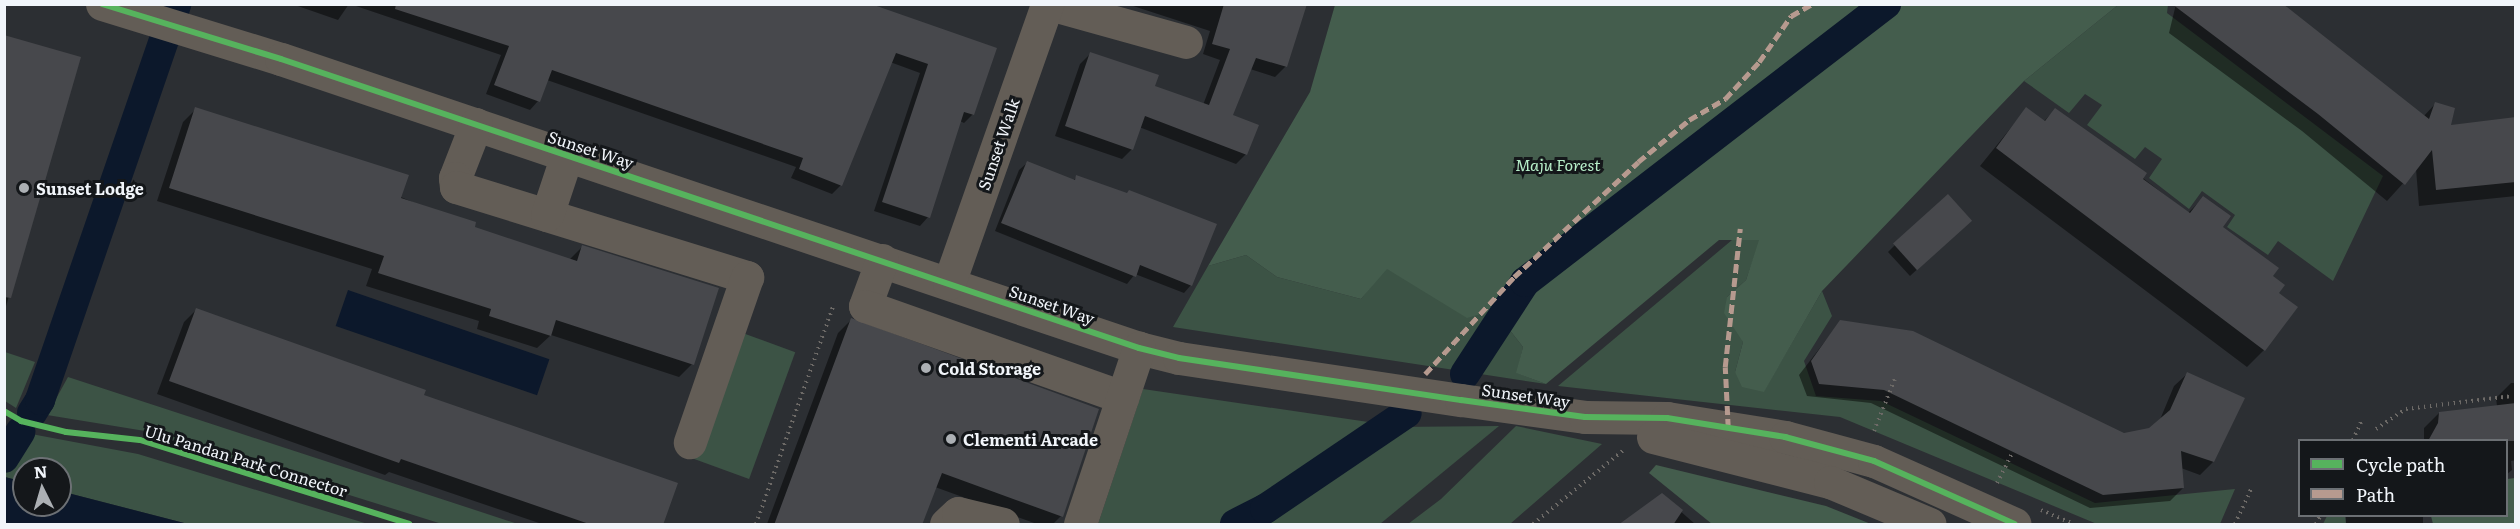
<!DOCTYPE html>
<style>
body{margin:0}
#map{position:relative;width:2520px;height:529px;overflow:hidden;background:#2c2f33;font-family:Literata,serif}
div>[style]{position:absolute}
[style*='--x']{left:calc(var(--x)*1px);top:calc(var(--y)*1px);width:calc(var(--w)*1px);rotate:calc(var(--a)*1deg)}
.green>*{inset:0;background:#3c5345;transform-origin:0 0}
.forest>*{inset:0;background:#445d4d}
.water>*{inset:0;background:#0c182b;transform-origin:0 0}
.shadow>*{inset:0;background:#0007;transform-origin:0 0}
.canal>*{height:30px;margin:-15px;padding:0 15px;transform-origin:15px;border-radius:15px;background:#0c182b}
.building>*{inset:0;background:#47484c;transform-origin:0 0}
.path>*{height:4px;margin-top:-2px;transform-origin:0;background:repeating-linear-gradient(90deg,#6d6a67 0 1.5px,transparent 0 6px)}
.minor>*{height:33px;margin:-16.5px;padding:0 16.5px;transform-origin:16.5px;border-radius:16.5px;background:#635d56}
.quiet>*{height:4.5px;margin-top:-2.25px;transform-origin:0;background:repeating-linear-gradient(90deg,#b69a8f 0 9px,transparent 0 13.5px)}
.cycleway>*{height:6px;margin:-3px;padding:0 3px;transform-origin:3px;border-radius:3px;background:#56b35d}
.dots>*{width:16px;height:16px;translate:-50% -50%;box-sizing:border-box;border:3px solid #14171a;border-radius:50%}
span{translate:-50% -50%;white-space:nowrap;text-align:center;line-height:1.15;-webkit-text-stroke:6px #14171a;paint-order:stroke}
.street-label{font-size:16px;color:#f1f5fa}
.park-label{font-size:16px;color:#b7eec9;font-style:italic}
.poi-label{font-size:16px;color:#f1f5fa;font-weight:700}
.left{translate:0 -50%;text-align:left}
.frame{position:absolute;inset:0;border:6px solid #f1f5fa;pointer-events:none}
.legend{position:absolute;left:2298px;top:439px;width:210px;height:78px;box-sizing:border-box;background:#14171a;border:2px solid #6c7074;margin:0;padding:8px 10px;list-style:none;font-size:18px;color:#f1f5fa}
.legend li{display:flex;align-items:center;gap:12px;height:30px}
.legend b{width:30px;border:2px solid #6c7074}
.north{position:absolute;left:12px;top:457px;width:60px;height:60px;box-sizing:border-box;background:#14171a;border:2px solid #6c7074;border-radius:50%;rotate:355deg;font-size:16px;font-weight:700;line-height:24px;text-align:center;color:#f1f5fa}
.north::after{content:'';display:block;margin:auto;width:21px;height:27px;background:#acb0b4;clip-path:polygon(50% 0,100% 100%,50% 72%,0 100%)}
</style>
<div id="map">
<div class="green">
<i style="clip-path:polygon(2118px 5px,2168px 5px,2167px 13px,2383px 176px,2333px 281px,2278px 241px,2268px 255px,2227px 227px,2235px 215px,2202px 191px,2189px 209px,2149px 178px,2162px 159px,2145px 147px,2135px 159px,2087px 125px,2102px 105px,2085px 94px,2069px 113px,2024px 81px)"></i>
<i style="clip-path:polygon(1732px 240px,1760px 240px,1746px 280px,1727px 297px,1743px 342px,1735px 372px,1764px 391px,1822px 291px,1832px 316px,1804px 361px,1816px 396px,1881px 401px,2095px 503px,2235px 489px,2220px 524px,2097px 524px,1840px 417px,1558px 386px)"></i>
<i style="clip-path:polygon(1246px 255px,1277px 277px,1361px 299px,1386px 268px,1420px 287px,1494px 310px,1523px 347px,1517px 373px,1546px 384px,1173px 327px,1208px 266px)"></i>
<i style="left:737px;top:331px;width:62px;height:135px;rotate:20deg"></i>
<i style="clip-path:polygon(5px 352px,35px 362px,16px 408px,5px 401px)"></i>
<i style="clip-path:polygon(68px 377px,518px 524px,442px 524px,145px 431px,47px 415px)"></i>
<i style="clip-path:polygon(1143px 389px,1382px 424px,1260px 506px,1224px 524px,1098px 524px)"></i>
<i style="clip-path:polygon(1499px 426px,1380px 524px,1249px 524px,1395px 427px)"></i>
<i style="clip-path:polygon(1516px 426px,1602px 444px,1510px 524px,1408px 524px,1441px 499px)"></i>
<i style="clip-path:polygon(26px 433px,138px 454px,368px 524px,188px 524px,60px 491px,60px 469px,24px 469px,24px 482px,5px 477px,4px 467px)"></i>
<i style="clip-path:polygon(2327px 516px,2345px 516px,2346px 524px,2323px 524px)"></i>
</div>
<div class="forest">
<i style="clip-path:polygon(1335px 5px,1335px 4px,2118px 5px,2024px 81px,1822px 291px,1764px 392px,1742px 387px,1735px 372px,1743px 342px,1724px 313px,1727px 297px,1746px 280px,1759px 240px,1719px 240px,1546px 384px,1516px 373px,1523px 347px,1494px 310px,1467px 318px,1387px 269px,1361px 299px,1277px 277px,1246px 255px,1208px 266px,1310px 92px)"></i>
<i style="clip-path:polygon(1656px 465px,1826px 506px,1871px 524px,1712px 524px,1649px 473px)"></i>
<i style="clip-path:polygon(2515px 478px,2515px 524px,2433px 524px,2431px 516px,2506px 516px,2507px 479px)"></i>
</div>
<div class="water">
<i style="left:348px;top:290px;width:213px;height:38px;rotate:19deg"></i>
<i style="clip-path:polygon(5px 477px,24px 482px,24px 505px,60px 505px,60px 491px,188px 524px,5px 524px)"></i>
</div>
<div class="shadow">
<i style="clip-path:polygon(292px 4px,349px 4px,338px 20px)"></i>
<i style="clip-path:polygon(350px 4px,866px 4px,995px 49px,973px 114px,964px 123px,960px 121px,928px 217px,920px 226px,874px 211px,920px 73px,890px 62px,841px 185px,832px 194px,791px 178px,796px 167px,547px 80px,538px 101px,530px 110px,486px 94px,501px 55px)"></i>
<i style="clip-path:polygon(1127px 4px,1305px 4px,1286px 66px,1275px 77px,1250px 69px,1231px 116px,1246px 154px,1236px 164px,1139px 127px,1132px 149px,1122px 159px,1055px 136px,1080px 64px,1091px 53px,1153px 86px,1203px 105px,1220px 60px,1203px 54px,1210px 31px)"></i>
<i style="clip-path:polygon(2176px 4px,2423px 117px,2435px 104px,2449px 126px,2516px 119px,2516px 196px,2419px 206px,2416px 169px,2387px 201px,2302px 131px,2169px 33px)"></i>
<i style="clip-path:polygon(4px 36px,79px 58px,4px 313px)"></i>
<i style="clip-path:polygon(196px 109px,473px 228px,569px 260px,582px 247px,692px 364px,679px 377px,551px 335px,537px 348px,477px 329px,479px 321px,366px 286px,372px 269px,157px 201px,183px 122px)"></i>
<i style="clip-path:polygon(2026px 109px,2043px 122px,2055px 110px,2188px 213px,2203px 198px,2221px 227px,2277px 294px,2264px 350px,2247px 367px,1980px 166px)"></i>
<i style="clip-path:polygon(1027px 163px,1073px 181px,1077px 177px,1191px 285px,1184px 293px,1135px 274px,1127px 284px,995px 231px,1019px 170px)"></i>
<i style="clip-path:polygon(1962px 228px,1910px 276px,1888px 252px,1895px 245px)"></i>
<i style="clip-path:polygon(197px 309px,662px 524px,542px 524px,389px 472px,385px 475px,157px 394px,184px 322px)"></i>
<i style="clip-path:polygon(851px 320px,1061px 516px,1053px 524px,1037px 524px,935px 487px,921px 524px,767px 524px,838px 333px)"></i>
<i style="clip-path:polygon(1840px 322px,2124px 434px,2149px 430px,2159px 422px,2174px 386px,2187px 374px,2213px 462px,2200px 475px,2181px 468px,2183px 488px,2170px 501px,2090px 508px,1871px 403px,1807px 396px,1799px 375px)"></i>
<i style="clip-path:polygon(2511px 383px,2516px 383px,2516px 460px,2511px 461px,2512px 470px,2506px 475px,2506px 440px,2424px 440px,2424px 428px,2439px 413px,2497px 406px,2496px 398px)"></i>
<i style="clip-path:polygon(1662px 495px,1695px 524px,1628px 524px)"></i>
<i style="left:2346px;top:516px;width:77px;height:9px"></i>
</div>
<div class="canal">
<i style="--x:1465;--y:374;--w:110;--a:-56.9"></i>
<i style="--x:1525;--y:282;--w:456;--a:-37.6"></i>
<i style="--x:32;--y:413;--w:15;--a:-58"></i>
<i style="--x:40;--y:400;--w:419;--a:-71"></i>
<i style="--x:4;--y:458;--w:31;--a:-58"></i>
<i style="--x:1235;--y:524;--w:34;--a:-27"></i>
<i style="--x:1265;--y:509;--w:171;--a:-34.1"></i>
</div>
<div class="building">
<i style="clip-path:polygon(396px 4px,871px 4px,997px 48px,974px 115px,964px 112px,930px 218px,882px 202px,928px 64px,896px 53px,842px 186px,799px 169px,803px 158px,552px 70px,540px 102px,494px 85px,509px 46px,395px 9px)"></i>
<i style="clip-path:polygon(1224px 4px,1307px 4px,1287px 67px,1256px 58px,1233px 115px,1259px 125px,1247px 155px,1145px 116px,1133px 150px,1065px 126px,1090px 52px,1159px 75px,1155px 86px,1209px 105px,1230px 49px,1212px 44px)"></i>
<i style="clip-path:polygon(2172px 4px,2283px 4px,2429px 119px,2435px 102px,2455px 108px,2451px 125px,2516px 117px,2516px 182px,2436px 190px,2432px 150px,2405px 185px,2318px 114px)"></i>
<i style="clip-path:polygon(4px 35px,81px 57px,11px 298px,4px 297px)"></i>
<i style="clip-path:polygon(195px 107px,409px 175px,401px 198px,476px 222px,475px 227px,577px 261px,582px 245px,719px 288px,694px 365px,556px 320px,551px 336px,489px 316px,491px 309px,378px 273px,384px 256px,169px 188px)"></i>
<i style="clip-path:polygon(2026px 107px,2045px 121px,2055px 108px,2147px 173px,2143px 179px,2190px 213px,2203px 196px,2231px 216px,2223px 227px,2279px 268px,2273px 276px,2285px 285px,2279px 293px,2298px 307px,2265px 351px,1996px 148px)"></i>
<i style="clip-path:polygon(1027px 161px,1075px 180px,1076px 175px,1127px 193px,1129px 190px,1217px 224px,1192px 286px,1140px 265px,1136px 277px,1001px 223px)"></i>
<i style="left:1948px;top:194px;width:36px;height:74px;rotate:48deg"></i>
<i style="clip-path:polygon(196px 308px,426px 390px,424px 395px,678px 483px,663px 525px,592px 525px,401px 459px,399px 463px,169px 381px)"></i>
<i style="clip-path:polygon(851px 318px,1099px 409px,1063px 517px,942px 473px,922px 525px,774px 525px)"></i>
<i style="clip-path:polygon(1840px 320px,1913px 331px,2124px 433px,2149px 428px,2170px 410px,2187px 372px,2245px 398px,2214px 462px,2181px 451px,2184px 488px,2103px 495px,1884px 390px,1819px 384px,1811px 361px)"></i>
<i style="clip-path:polygon(2516px 403px,2516px 441px,2428px 441px,2438px 423px,2439px 412px)"></i>
<i style="clip-path:polygon(1662px 493px,1683px 510px,1673px 525px,1618px 525px)"></i>
</div>
<div class="path">
<i style="--x:2376;--y:429;--w:36;--a:-34"></i>
<i style="--x:2406;--y:409;--w:107;--a:-7"></i>
<i style="--x:1874;--y:431;--w:59;--a:-68.2"></i>
<i style="--x:2353;--y:440;--w:20;--a:-66"></i>
<i style="--x:1997;--y:483;--w:35;--a:-63"></i>
<i style="--x:2041;--y:510;--w:36;--a:23"></i>
<i style="--x:756;--y:524;--w:233;--a:-70.5"></i>
<i style="--x:1533;--y:524;--w:119;--a:-39.2"></i>
<i style="--x:2235;--y:524;--w:41;--a:-65.3"></i>
<i style="--x:2316;--y:524;--w:9;--a:-63"></i>
</div>
<div class="minor">
<i style="--x:102;--y:4;--w:187;--a:17.1"></i>
<i style="--x:281;--y:59;--w:905;--a:18.62"></i>
<i style="--x:1139;--y:348;--w:41;--a:14"></i>
<i style="--x:1179;--y:358;--w:285;--a:8.5"></i>
<i style="--x:1461;--y:400;--w:125;--a:7.8"></i>
<i style="--x:1585;--y:417;--w:82;--a:0.7"></i>
<i style="--x:1667;--y:418;--w:120;--a:9.1"></i>
<i style="--x:1785;--y:437;--w:92;--a:15.1"></i>
<i style="--x:1874;--y:461;--w:154;--a:24.1"></i>
<i style="--x:1050;--y:4;--w:141;--a:15.6"></i>
<i style="--x:476;--y:124;--w:58;--a:111.3"></i>
<i style="--x:455;--y:178;--w:9;--a:84"></i>
<i style="--x:456;--y:187;--w:305;--a:17.2"></i>
<i style="--x:747;--y:277;--w:175;--a:109.1"></i>
<i style="--x:547;--y:215;--w:63;--a:-71.6"></i>
<i style="--x:882;--y:260;--w:49;--a:110.3"></i>
<i style="--x:865;--y:306;--w:273;--a:19.5"></i>
<i style="--x:949;--y:283;--w:296;--a:-70.6"></i>
<i style="--x:1653;--y:437;--w:183;--a:14.3"></i>
<i style="--x:1830;--y:482;--w:108;--a:22.8"></i>
<i style="--x:946;--y:524;--w:16;--a:-43"></i>
<i style="--x:958;--y:513;--w:46;--a:13.7"></i>
<i style="--x:1080;--y:524;--w:186;--a:-71.5"></i>
</div>
<div class="quiet">
<i style="--x:1425;--y:374;--w:132;--a:-47.5"></i>
<i style="--x:1514;--y:277;--w:169;--a:-42.8"></i>
<i style="--x:1638;--y:162;--w:66;--a:-39.5"></i>
<i style="--x:1689;--y:120;--w:42;--a:-30.3"></i>
<i style="--x:1725;--y:99;--w:50;--a:-47.4"></i>
<i style="--x:1759;--y:62;--w:56;--a:-55.2"></i>
<i style="--x:1791;--y:16;--w:24;--a:-30"></i>
<i style="--x:1728;--y:428;--w:61;--a:-92.8"></i>
<i style="--x:1725;--y:367;--w:139;--a:-83.8"></i>
</div>
<div class="cycleway">
<i style="--x:102;--y:4;--w:187;--a:17.1"></i>
<i style="--x:281;--y:59;--w:905;--a:18.62"></i>
<i style="--x:1139;--y:348;--w:41;--a:14"></i>
<i style="--x:1179;--y:358;--w:285;--a:8.5"></i>
<i style="--x:1461;--y:400;--w:125;--a:7.8"></i>
<i style="--x:1585;--y:417;--w:82;--a:0.7"></i>
<i style="--x:1667;--y:418;--w:120;--a:9.1"></i>
<i style="--x:1785;--y:437;--w:92;--a:15.1"></i>
<i style="--x:1874;--y:461;--w:154;--a:24.1"></i>
<i style="--x:4;--y:411;--w:20;--a:30"></i>
<i style="--x:21;--y:421;--w:46;--a:13.7"></i>
<i style="--x:66;--y:432;--w:74;--a:6.2"></i>
<i style="--x:140;--y:440;--w:282;--a:17.3"></i>
</div>
<div class="dots">
<i style="left:24px;top:188px;background:#acb0b4"></i>
<i style="left:926px;top:368px;background:#acb0b4"></i>
<i style="left:951px;top:439px;background:#acb0b4"></i>
</div>
<div class="street-label">
<span style="left:998px;top:144px;rotate:-71deg">Sunset Walk</span>
<span style="left:591px;top:149px;rotate:18deg">Sunset Way</span>
<span style="left:1052px;top:304px;rotate:19deg">Sunset Way</span>
<span style="left:1526px;top:395px;rotate:8deg">Sunset Way</span>
<span style="left:246px;top:460px;rotate:17deg">Ulu Pandan Park Connector</span>
</div>
<div class="park-label">
<span style="left:1558px;top:164px">Maju Forest</span>
</div>
<div class="poi-label">
<span class="left" style="left:36px;top:188px">Sunset Lodge</span>
<span class="left" style="left:938px;top:368px">Cold Storage</span>
<span class="left" style="left:963px;top:439px">Clementi Arcade</span>
</div>
<div class="frame"></div>
<ul class="legend">
<li><b style="height:8px;background:#56b35d"></b>Cycle path</li>
<li><b style="height:8px;background:#b69a8f"></b>Path</li>
</ul>
<div class="north">N</div>
</div>
